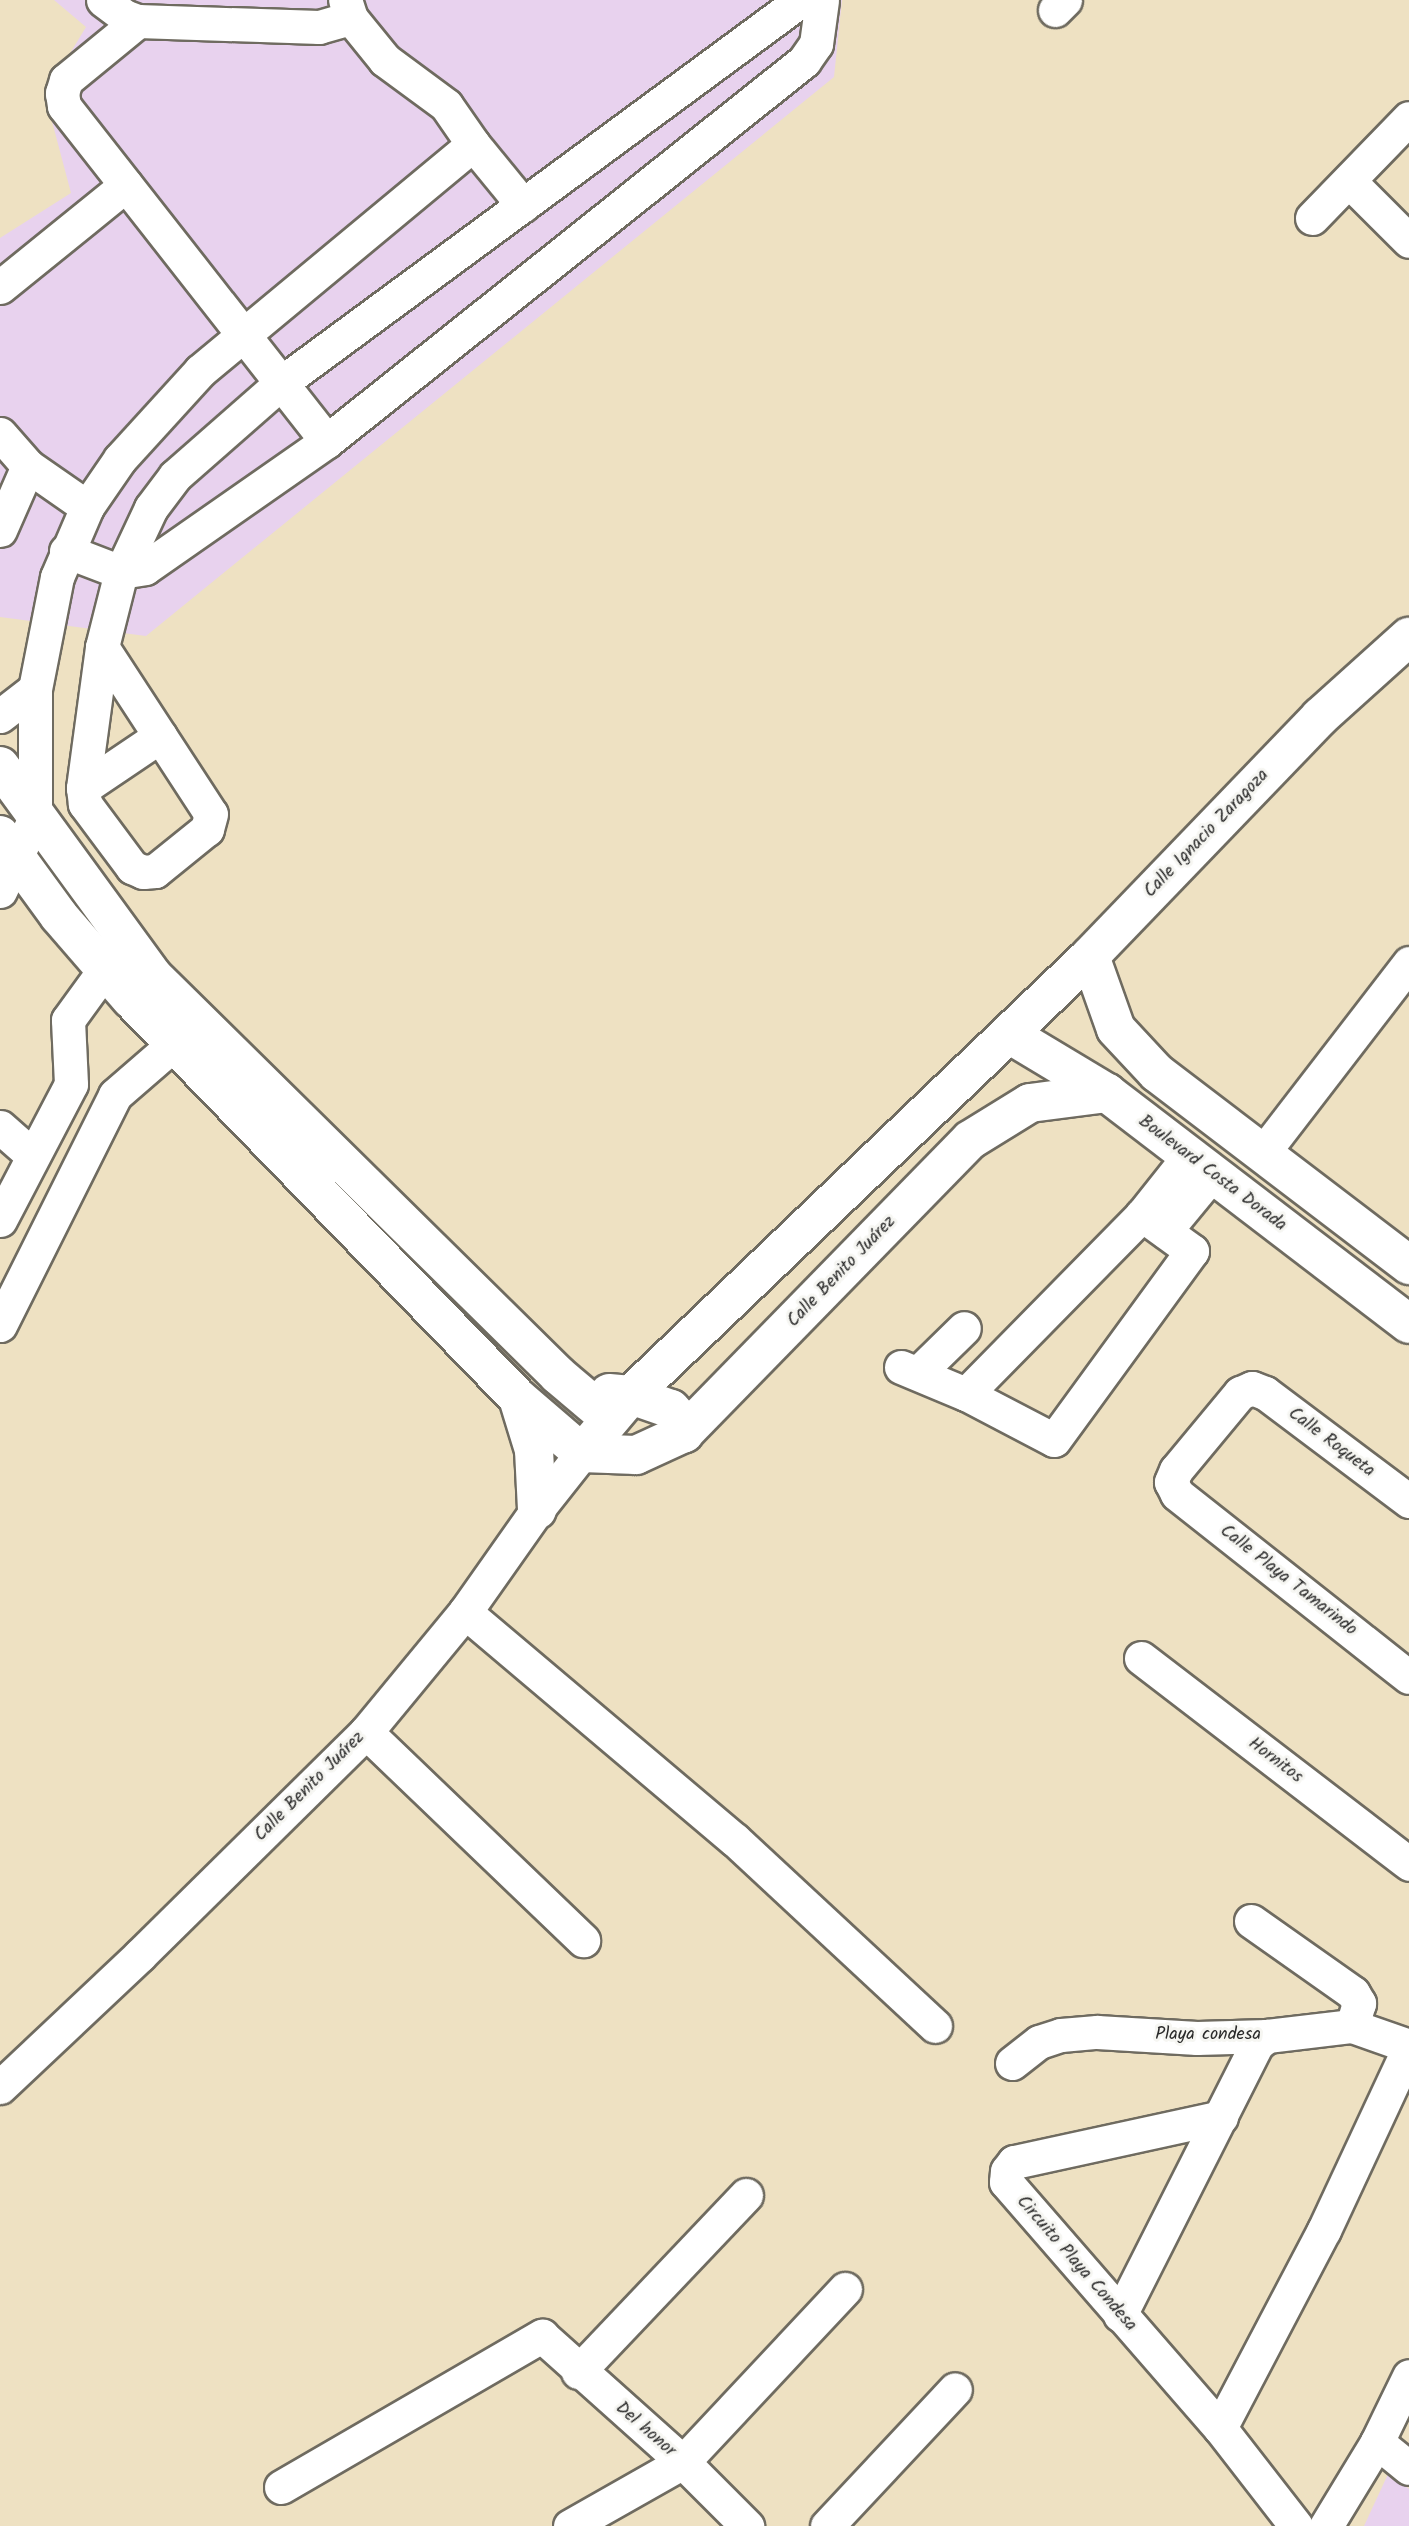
<!DOCTYPE html>
<meta charset="utf-8">
<style>
body{margin:0}
#map{position:relative;width:1409px;height:2526px;overflow:hidden;background:#eee1c2;font-family:Kalam,sans-serif}
div>[style]{position:absolute}
[style*='--x']{left:calc(var(--x)*1px);top:calc(var(--y)*1px);width:calc(var(--w)*1px);rotate:calc(var(--a)*1deg)}
.built>*{inset:0;background:#e8d2ee}
.roads{filter:drop-shadow(2px 0 #6f6b60) drop-shadow(-2px 0 #6f6b60) drop-shadow(0 2px #6f6b60) drop-shadow(0 -2px #6f6b60)}
.minor>*{height:33px;margin:-16.5px;padding:0 16.5px;transform-origin:16.5px;border-radius:16.5px;background:#fff}
.major>*{height:38px;margin:-19px;padding:0 19px;transform-origin:19px;border-radius:19px;background:#fff}
span{translate:-50% -50%;white-space:nowrap;text-align:center;line-height:1.15;-webkit-text-stroke:6px #f6f6f2;paint-order:stroke}
.street-label{font-size:18px;color:#2b2b2b}
</style>
<div id="map">
<div class="built">
<i style="clip-path:polygon(54px 0,842px 0,834px 77px,146px 636px,0 617px,0 238px,71px 193px,45px 95px,86px 27px)"></i>
<i style="clip-path:polygon(1389px 2472px,1409px 2489px,1409px 2526px,1364px 2526px)"></i>
</div>
<div class="roads">
<div class="minor">
<i style="--x:103;--y:0;--w:26;--a:37"></i>
<i style="--x:124;--y:16;--w:15;--a:20"></i>
<i style="--x:138;--y:21;--w:181;--a:1.9"></i>
<i style="--x:319;--y:27;--w:33;--a:-16"></i>
<i style="--x:1055;--y:10;--w:14;--a:-45"></i>
<i style="--x:138;--y:21;--w:93;--a:140.7"></i>
<i style="--x:66;--y:80;--w:14;--a:107"></i>
<i style="--x:62;--y:93;--w:13;--a:81"></i>
<i style="--x:64;--y:106;--w:426;--a:51.9"></i>
<i style="--x:473;--y:144;--w:79;--a:50.7"></i>
<i style="--x:1350;--y:182;--w:83;--a:45"></i>
<i style="--x:1312;--y:218;--w:139;--a:-45.9"></i>
<i style="--x:0;--y:287;--w:162;--a:-39"></i>
<i style="--x:0;--y:434;--w:43;--a:48.8"></i>
<i style="--x:28;--y:466;--w:72;--a:34.8"></i>
<i style="--x:0;--y:530;--w:70;--a:-66.4"></i>
<i style="--x:66;--y:551;--w:59;--a:20.9"></i>
<i style="--x:121;--y:572;--w:24;--a:-9"></i>
<i style="--x:145;--y:568;--w:222;--a:-34.9"></i>
<i style="--x:327;--y:441;--w:610;--a:-38.54"></i>
<i style="--x:804;--y:61;--w:21;--a:-55"></i>
<i style="--x:816;--y:44;--w:44;--a:-82.2"></i>
<i style="--x:102;--y:647;--w:199;--a:56.9"></i>
<i style="--x:211;--y:814;--w:16;--a:105"></i>
<i style="--x:207;--y:829;--w:67;--a:141.1"></i>
<i style="--x:155;--y:871;--w:12;--a:175"></i>
<i style="--x:143;--y:872;--w:12;--a:-156"></i>
<i style="--x:132;--y:867;--w:79;--a:-126.7"></i>
<i style="--x:85;--y:804;--w:16;--a:-97"></i>
<i style="--x:83;--y:788;--w:142;--a:-82.3"></i>
<i style="--x:102;--y:647;--w:77;--a:-75.8"></i>
<i style="--x:121;--y:572;--w:71;--a:-64.9"></i>
<i style="--x:151;--y:508;--w:40;--a:-53"></i>
<i style="--x:175;--y:476;--w:141;--a:-41.3"></i>
<i style="--x:281;--y:383;--w:646;--a:-36.37"></i>
<i style="--x:0;--y:716;--w:44;--a:-37.6"></i>
<i style="--x:83;--y:788;--w:93;--a:-34"></i>
<i style="--x:0;--y:891;--w:81;--a:-64.4"></i>
<i style="--x:35;--y:818;--w:129;--a:-90"></i>
<i style="--x:35;--y:689;--w:114;--a:-78.9"></i>
<i style="--x:57;--y:577;--w:76;--a:-66.8"></i>
<i style="--x:87;--y:507;--w:58;--a:-55.5"></i>
<i style="--x:120;--y:459;--w:119;--a:-47.7"></i>
<i style="--x:200;--y:371;--w:355;--a:-39.7"></i>
<i style="--x:473;--y:144;--w:47;--a:-124.7"></i>
<i style="--x:446;--y:105;--w:76;--a:-143.6"></i>
<i style="--x:385;--y:60;--w:54;--a:-129"></i>
<i style="--x:351;--y:18;--w:19;--a:-108"></i>
<i style="--x:0;--y:1127;--w:43;--a:41.2"></i>
<i style="--x:1262;--y:1154;--w:241;--a:-52.4"></i>
<i style="--x:0;--y:1220;--w:153;--a:-62.4"></i>
<i style="--x:71;--y:1084;--w:64;--a:-92.7"></i>
<i style="--x:68;--y:1020;--w:63;--a:-54"></i>
<i style="--x:1165;--y:1231;--w:74;--a:-50.5"></i>
<i style="--x:0;--y:1325;--w:257;--a:-63.4"></i>
<i style="--x:115;--y:1095;--w:79;--a:-40.9"></i>
<i style="--x:901;--y:1367;--w:70;--a:22.6"></i>
<i style="--x:966;--y:1394;--w:99;--a:27.6"></i>
<i style="--x:1054;--y:1440;--w:234;--a:-53.9"></i>
<i style="--x:1192;--y:1251;--w:62;--a:-144.2"></i>
<i style="--x:918;--y:1373;--w:64;--a:-44.4"></i>
<i style="--x:966;--y:1394;--w:251;--a:-45.5"></i>
<i style="--x:1142;--y:1215;--w:75;--a:-51.5"></i>
<i style="--x:1409;--y:1501;--w:180;--a:-143.1"></i>
<i style="--x:1265;--y:1393;--w:14;--a:-159"></i>
<i style="--x:1252;--y:1388;--w:13;--a:157"></i>
<i style="--x:1240;--y:1393;--w:100;--a:129.7"></i>
<i style="--x:1176;--y:1470;--w:13;--a:113"></i>
<i style="--x:1171;--y:1482;--w:13;--a:63"></i>
<i style="--x:1177;--y:1494;--w:295;--a:38.3"></i>
<i style="--x:465;--y:1612;--w:353;--a:40.2"></i>
<i style="--x:735;--y:1840;--w:273;--a:42.9"></i>
<i style="--x:1141;--y:1658;--w:338;--a:37.5"></i>
<i style="--x:366;--y:1732;--w:301;--a:43.8"></i>
<i style="--x:1251;--y:1921;--w:125;--a:35.2"></i>
<i style="--x:1353;--y:1993;--w:12;--a:59"></i>
<i style="--x:1359;--y:2003;--w:24;--a:107"></i>
<i style="--x:1012;--y:2063;--w:34;--a:-38"></i>
<i style="--x:1039;--y:2042;--w:23;--a:-18"></i>
<i style="--x:1061;--y:2035;--w:36;--a:-5"></i>
<i style="--x:1097;--y:2032;--w:100;--a:3.4"></i>
<i style="--x:1197;--y:2038;--w:70;--a:-1.6"></i>
<i style="--x:1267;--y:2036;--w:86;--a:-6.7"></i>
<i style="--x:1352;--y:2026;--w:60;--a:19.3"></i>
<i style="--x:0;--y:2087;--w:192;--a:-43.3"></i>
<i style="--x:140;--y:1955;--w:317;--a:-44.6"></i>
<i style="--x:366;--y:1732;--w:156;--a:-50.5"></i>
<i style="--x:465;--y:1612;--w:125;--a:-54.8"></i>
<i style="--x:537;--y:1510;--w:73;--a:-51.7"></i>
<i style="--x:1221;--y:2117;--w:212;--a:167.7"></i>
<i style="--x:1014;--y:2162;--w:11;--a:128"></i>
<i style="--x:1007;--y:2171;--w:11;--a:95"></i>
<i style="--x:1006;--y:2182;--w:326;--a:49"></i>
<i style="--x:1220;--y:2428;--w:124;--a:52.2"></i>
<i style="--x:1120;--y:2315;--w:304;--a:-63.2"></i>
<i style="--x:1257;--y:2044;--w:13;--a:-39"></i>
<i style="--x:578;--y:2372;--w:244;--a:-46.5"></i>
<i style="--x:1220;--y:2428;--w:224;--a:-62.3"></i>
<i style="--x:1324;--y:2230;--w:201;--a:-65"></i>
<i style="--x:1377;--y:2442;--w:41;--a:39.1"></i>
<i style="--x:281;--y:2487;--w:302;--a:-30.1"></i>
<i style="--x:542;--y:2336;--w:189;--a:41.8"></i>
<i style="--x:683;--y:2462;--w:91;--a:45"></i>
<i style="--x:570;--y:2526;--w:130;--a:-29.5"></i>
<i style="--x:683;--y:2462;--w:237;--a:-46.9"></i>
<i style="--x:827;--y:2526;--w:187;--a:-46.9"></i>
<i style="--x:1326;--y:2526;--w:98;--a:-58.7"></i>
<i style="--x:1377;--y:2442;--w:73;--a:-64.1"></i>
</div>
<div class="major">
<i style="--x:0;--y:766;--w:260;--a:53.9"></i>
<i style="--x:153;--y:976;--w:569;--a:44.57"></i>
<i style="--x:558;--y:1375;--w:68;--a:40.2"></i>
<i style="--x:0;--y:835;--w:100;--a:53.9"></i>
<i style="--x:59;--y:916;--w:110;--a:49.1"></i>
<i style="--x:131;--y:999;--w:556;--a:45.87"></i>
<i style="--x:518;--y:1398;--w:84;--a:40.7"></i>
<i style="--x:1090;--y:956;--w:77;--a:70.4"></i>
<i style="--x:1116;--y:1029;--w:60;--a:47"></i>
<i style="--x:1157;--y:1073;--w:317;--a:37.3"></i>
<i style="--x:1009;--y:1034;--w:114;--a:31"></i>
<i style="--x:1107;--y:1093;--w:380;--a:37.4"></i>
<i style="--x:609;--y:1393;--w:22;--a:5"></i>
<i style="--x:631;--y:1395;--w:42;--a:19.3"></i>
<i style="--x:671;--y:1409;--w:13;--a:48"></i>
<i style="--x:680;--y:1419;--w:15;--a:74"></i>
<i style="--x:518;--y:1398;--w:54;--a:72.9"></i>
<i style="--x:534;--y:1450;--w:60;--a:87.1"></i>
<i style="--x:582;--y:1453;--w:76;--a:-49.8"></i>
<i style="--x:631;--y:1395;--w:635;--a:-43.72"></i>
<i style="--x:1090;--y:956;--w:332;--a:-46.1"></i>
<i style="--x:1320;--y:717;--w:120;--a:-42"></i>
<i style="--x:582;--y:1453;--w:54;--a:2.1"></i>
<i style="--x:636;--y:1455;--w:53;--a:-24.6"></i>
<i style="--x:684;--y:1433;--w:409;--a:-45.7"></i>
<i style="--x:970;--y:1140;--w:70;--a:-31.7"></i>
<i style="--x:1030;--y:1103;--w:78;--a:-7.4"></i>
</div>
</div>
<div class="street-label">
<span style="left:1207px;top:834px;rotate:-46deg">Calle Ignacio Zaragoza</span>
<span style="left:1212px;top:1174px;rotate:37deg">Boulevard Costa Dorada</span>
<span style="left:842px;top:1272px;rotate:-46deg">Calle Benito Juárez</span>
<span style="left:1331px;top:1443px;rotate:37deg">Calle Roqueta</span>
<span style="left:1288px;top:1581px;rotate:38deg">Calle Playa Tamarindo</span>
<span style="left:1275px;top:1761px;rotate:37deg">Hornitos</span>
<span style="left:310px;top:1787px;rotate:-45deg">Calle Benito Juárez</span>
<span style="left:1208px;top:2035px">Playa condesa</span>
<span style="left:1076px;top:2264px;rotate:49deg">Circuito Playa Condesa</span>
<span style="left:645px;top:2430px;rotate:41deg">Del honor</span>
</div>
</div>
